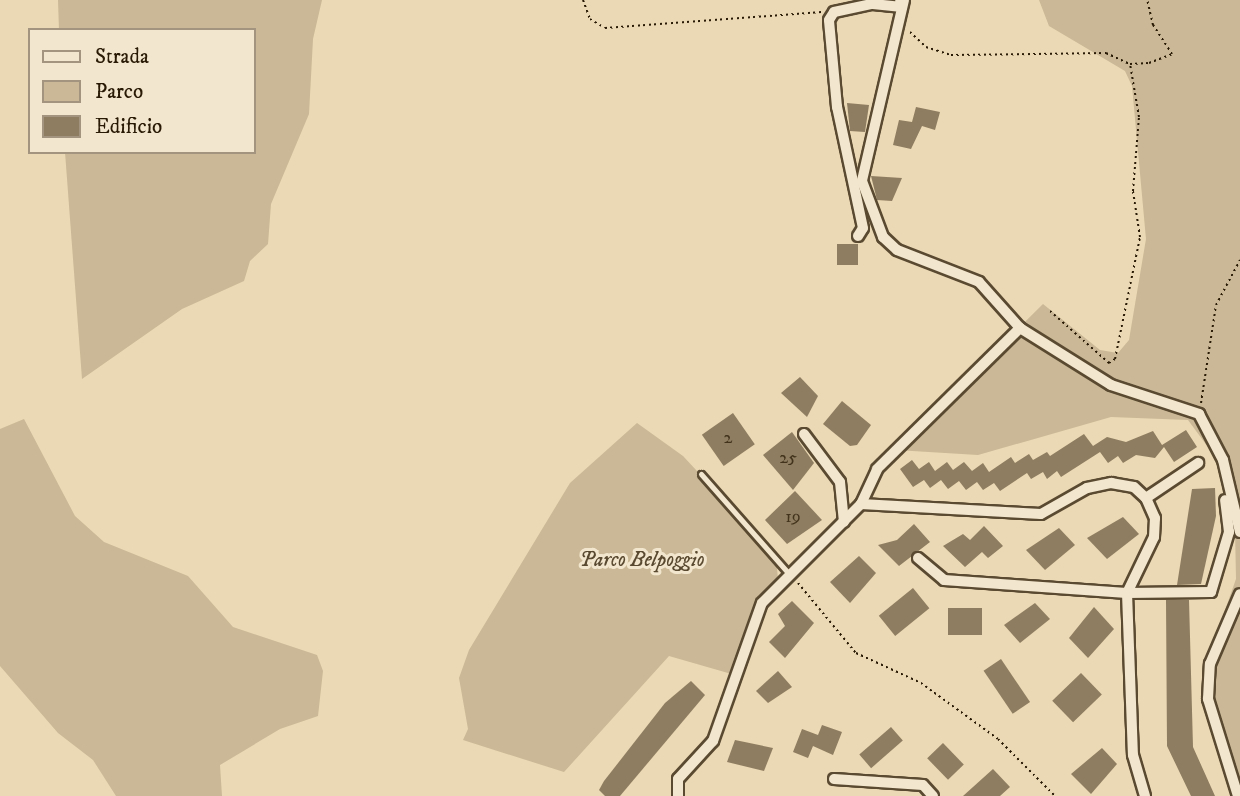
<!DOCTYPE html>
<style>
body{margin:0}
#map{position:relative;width:1240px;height:796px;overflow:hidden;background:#ebd8b4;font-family:"IM FELL DW Pica",serif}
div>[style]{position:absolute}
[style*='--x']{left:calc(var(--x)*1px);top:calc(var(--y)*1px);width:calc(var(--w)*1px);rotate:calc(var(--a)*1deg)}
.green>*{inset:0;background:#cab896}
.building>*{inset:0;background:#8e7d60;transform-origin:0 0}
.path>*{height:2px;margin-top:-1px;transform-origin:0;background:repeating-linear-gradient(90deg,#291a05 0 2px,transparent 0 5.5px)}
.roads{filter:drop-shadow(2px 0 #5a4a31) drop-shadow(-2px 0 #5a4a31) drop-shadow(0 2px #5a4a31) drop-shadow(0 -2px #5a4a31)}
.service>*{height:5px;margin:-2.5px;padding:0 2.5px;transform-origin:2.5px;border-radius:2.5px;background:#f2e6ce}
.minor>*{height:10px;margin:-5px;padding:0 5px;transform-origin:5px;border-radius:5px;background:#f2e6ce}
span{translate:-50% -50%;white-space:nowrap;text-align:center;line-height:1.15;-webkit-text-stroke:6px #f2e6ce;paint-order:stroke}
.number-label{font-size:18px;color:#42331c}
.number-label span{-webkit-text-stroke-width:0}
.park-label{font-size:21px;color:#594930;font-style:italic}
.legend{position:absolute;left:28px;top:28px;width:228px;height:126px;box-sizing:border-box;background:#f2e6ce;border:2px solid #a2947e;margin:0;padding:9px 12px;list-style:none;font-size:21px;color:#291a05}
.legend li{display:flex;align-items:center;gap:14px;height:35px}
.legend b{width:35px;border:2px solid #a2947e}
</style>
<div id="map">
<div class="green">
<i style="clip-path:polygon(58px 0,322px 0,313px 39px,309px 114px,271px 204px,268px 244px,250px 261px,244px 281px,182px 309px,82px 379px,65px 152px,254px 152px,254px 30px,59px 30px)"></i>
<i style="clip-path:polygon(1039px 0,1240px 0,1240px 796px,1206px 707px,1218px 630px,1236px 579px,1235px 529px,1216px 458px,1188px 420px,1111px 417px,978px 455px,896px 450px,1043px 304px,1100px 350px,1118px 353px,1129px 340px,1146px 239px,1132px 86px,1125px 71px,1049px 26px)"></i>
<i style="clip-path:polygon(24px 419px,75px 516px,104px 542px,188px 576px,233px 627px,317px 655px,323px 671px,318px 716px,280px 729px,220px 765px,222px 796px,116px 796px,93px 760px,58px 733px,0 666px,0 429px)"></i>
<i style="clip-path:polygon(637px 423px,683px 456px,776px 556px,778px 580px,735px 675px,669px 656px,564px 772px,463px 740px,468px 729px,459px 678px,469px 650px,570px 483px)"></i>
</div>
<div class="building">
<i style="clip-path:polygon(847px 103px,869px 105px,865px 132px,850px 131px)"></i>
<i style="clip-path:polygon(916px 107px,940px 112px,935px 130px,922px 126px,911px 149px,893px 145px,899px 120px,912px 122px)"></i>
<i style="clip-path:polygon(871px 176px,902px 178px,892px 201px,877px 200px)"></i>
<i style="left:837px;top:244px;width:21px;height:21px"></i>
<i style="clip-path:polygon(800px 377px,818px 396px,807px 417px,781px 393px)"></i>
<i style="clip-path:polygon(842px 401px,871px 425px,857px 445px,850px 446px,823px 424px)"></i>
<i style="left:733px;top:413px;width:38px;height:38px;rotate:55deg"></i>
<i style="clip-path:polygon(1186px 430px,1197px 447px,1174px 462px,1164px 447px,1155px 458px,1136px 455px,1123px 463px,1118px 456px,1108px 463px,1100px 452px,1061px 477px,1057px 471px,1047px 479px,1043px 472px,1031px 479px,1027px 473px,1000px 491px,994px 483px,983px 490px,977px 482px,966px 490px,959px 481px,948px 489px,941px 480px,930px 488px,924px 480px,913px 487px,900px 469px,912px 460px,919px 469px,929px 462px,935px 471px,947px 462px,953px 470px,964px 462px,972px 471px,983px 463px,989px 472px,1011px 457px,1015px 463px,1029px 454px,1033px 460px,1047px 452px,1050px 456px,1084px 434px,1093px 446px,1107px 437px,1126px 442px,1153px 431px,1162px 445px)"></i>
<i style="clip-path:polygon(792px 432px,814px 463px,793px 490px,763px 455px)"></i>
<i style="clip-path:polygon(1215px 488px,1216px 516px,1201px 584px,1177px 585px,1192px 489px)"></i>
<i style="clip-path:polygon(795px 491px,822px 520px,787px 544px,765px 520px)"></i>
<i style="clip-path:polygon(1123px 517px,1139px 534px,1107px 559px,1087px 538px)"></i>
<i style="clip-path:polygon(914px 524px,930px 542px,899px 566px,878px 545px,897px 540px)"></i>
<i style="clip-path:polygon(984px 526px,1003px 546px,988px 558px,982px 552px,965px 567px,943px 546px,963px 534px,970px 540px)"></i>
<i style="clip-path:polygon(1059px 528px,1075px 545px,1045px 570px,1026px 550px)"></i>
<i style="clip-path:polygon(859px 556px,876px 573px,850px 603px,830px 582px)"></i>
<i style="left:913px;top:588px;width:26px;height:44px;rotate:51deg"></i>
<i style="clip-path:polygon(1166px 600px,1189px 600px,1193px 747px,1215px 796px,1191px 796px,1167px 746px)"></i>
<i style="clip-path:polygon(792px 601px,814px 623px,785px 658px,769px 642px,785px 626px,778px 614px)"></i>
<i style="clip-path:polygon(1035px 603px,1050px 619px,1020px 643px,1004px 625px)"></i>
<i style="clip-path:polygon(1094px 607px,1114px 629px,1088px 658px,1069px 638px)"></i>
<i style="left:948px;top:608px;width:34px;height:27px"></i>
<i style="left:1001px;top:659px;width:52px;height:21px;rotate:56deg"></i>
<i style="clip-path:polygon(778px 671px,792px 687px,768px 703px,756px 691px)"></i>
<i style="left:1081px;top:673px;width:30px;height:40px;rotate:46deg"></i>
<i style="clip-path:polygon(691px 681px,705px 695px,620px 796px,605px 796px,599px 790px,604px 781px,665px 703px)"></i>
<i style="clip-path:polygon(822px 725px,842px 732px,833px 755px,813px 746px,808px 758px,793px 752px,802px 729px,818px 735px)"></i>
<i style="left:891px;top:727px;width:18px;height:42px;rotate:49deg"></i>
<i style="clip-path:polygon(735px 740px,773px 748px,764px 771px,727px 762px)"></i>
<i style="left:943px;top:743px;width:30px;height:22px;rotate:46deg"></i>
<i style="clip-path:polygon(1102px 748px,1117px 764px,1091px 794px,1071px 774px)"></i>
<i style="clip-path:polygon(993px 769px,1010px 787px,1000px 796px,963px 796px)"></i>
</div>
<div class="path">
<i style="--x:583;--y:0;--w:20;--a:70"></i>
<i style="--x:590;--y:19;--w:17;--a:31"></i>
<i style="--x:605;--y:28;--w:217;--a:-4.2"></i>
<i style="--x:910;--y:32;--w:22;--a:43"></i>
<i style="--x:926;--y:47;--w:26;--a:18"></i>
<i style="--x:951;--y:55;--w:155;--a:-0.7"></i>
<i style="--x:1106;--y:53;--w:26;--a:25"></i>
<i style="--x:1130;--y:64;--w:19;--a:-3"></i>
<i style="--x:1149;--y:63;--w:25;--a:-21"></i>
<i style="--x:1172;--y:54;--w:35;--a:-123"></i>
<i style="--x:1153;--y:25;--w:26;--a:-103"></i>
<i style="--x:1050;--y:311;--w:79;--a:41.4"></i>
<i style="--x:1109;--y:363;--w:7;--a:-34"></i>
<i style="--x:1115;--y:359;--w:125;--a:-78.4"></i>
<i style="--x:1140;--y:237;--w:47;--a:-98.7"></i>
<i style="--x:1133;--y:191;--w:74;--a:-85.4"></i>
<i style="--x:1139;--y:117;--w:54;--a:-99.6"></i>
<i style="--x:1201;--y:403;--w:99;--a:-81.3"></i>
<i style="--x:1216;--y:305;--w:51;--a:-61.9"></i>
<i style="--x:798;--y:583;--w:91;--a:50.4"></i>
<i style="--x:856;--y:653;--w:72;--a:24.8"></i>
<i style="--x:921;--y:683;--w:95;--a:36"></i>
<i style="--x:998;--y:739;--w:81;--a:45"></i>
</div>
<div class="roads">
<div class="service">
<i style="--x:701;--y:474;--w:135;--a:48.6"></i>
</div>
<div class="minor">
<i style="--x:904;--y:0;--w:186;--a:103.1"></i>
<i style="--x:862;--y:181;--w:60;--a:69.4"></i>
<i style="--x:883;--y:237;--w:19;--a:43"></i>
<i style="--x:897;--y:250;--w:88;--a:21.3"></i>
<i style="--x:979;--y:282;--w:62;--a:48.3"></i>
<i style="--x:1020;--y:328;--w:107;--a:32.1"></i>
<i style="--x:1111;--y:385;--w:93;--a:18.2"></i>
<i style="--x:1199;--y:414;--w:52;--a:62.4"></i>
<i style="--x:1223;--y:460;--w:74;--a:76.7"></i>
<i style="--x:858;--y:236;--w:9;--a:-58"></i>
<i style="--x:863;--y:228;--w:124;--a:-102.1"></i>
<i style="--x:837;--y:107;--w:87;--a:-95.3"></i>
<i style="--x:829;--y:20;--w:9;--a:-58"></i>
<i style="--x:834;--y:12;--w:40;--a:-12"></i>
<i style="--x:873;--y:4;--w:29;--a:6"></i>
<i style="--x:902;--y:7;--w:6;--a:-108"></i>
<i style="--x:804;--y:434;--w:60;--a:53.1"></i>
<i style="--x:840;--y:482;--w:40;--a:84.3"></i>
<i style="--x:1146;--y:498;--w:63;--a:-33.9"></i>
<i style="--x:861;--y:504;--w:180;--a:3.2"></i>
<i style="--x:1041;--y:514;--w:53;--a:-29.5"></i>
<i style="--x:1087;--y:488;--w:25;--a:-12"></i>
<i style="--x:1111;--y:483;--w:23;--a:10"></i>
<i style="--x:1134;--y:487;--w:16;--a:43"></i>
<i style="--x:1146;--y:498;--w:22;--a:66"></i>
<i style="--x:1155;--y:518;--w:19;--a:93"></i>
<i style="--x:1154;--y:537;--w:62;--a:115.7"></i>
<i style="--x:1127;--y:593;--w:162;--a:87.9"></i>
<i style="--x:1133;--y:755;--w:43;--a:73.7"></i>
<i style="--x:918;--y:558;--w:34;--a:40"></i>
<i style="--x:944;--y:580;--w:183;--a:4.1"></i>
<i style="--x:1127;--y:593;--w:84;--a:-0.7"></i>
<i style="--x:1211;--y:592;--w:63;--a:-73.3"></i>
<i style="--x:1229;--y:532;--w:32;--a:-97"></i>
<i style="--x:834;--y:779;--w:89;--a:3.9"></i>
<i style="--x:923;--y:785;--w:15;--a:48"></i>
<i style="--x:678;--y:796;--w:17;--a:-90"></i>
<i style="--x:678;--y:779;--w:52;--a:-47.4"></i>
<i style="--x:713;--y:741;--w:146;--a:-70.5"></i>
<i style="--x:762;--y:603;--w:140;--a:-45"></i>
<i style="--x:861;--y:504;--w:38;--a:-65"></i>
<i style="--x:877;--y:469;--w:201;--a:-44.6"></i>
<i style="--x:1238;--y:796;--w:102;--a:-107.2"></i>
<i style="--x:1208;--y:699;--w:35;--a:-87"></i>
<i style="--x:1210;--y:664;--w:76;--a:-66.8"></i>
</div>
</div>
<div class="number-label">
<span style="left:728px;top:438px">2</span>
<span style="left:788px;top:458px">25</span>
<span style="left:793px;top:517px">19</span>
</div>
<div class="park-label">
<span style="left:642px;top:560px">Parco Belpoggio</span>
</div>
<ul class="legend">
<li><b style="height:9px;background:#f2e6ce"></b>Strada</li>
<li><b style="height:19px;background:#cab896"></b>Parco</li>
<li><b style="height:19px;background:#8e7d60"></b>Edificio</li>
</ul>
</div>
